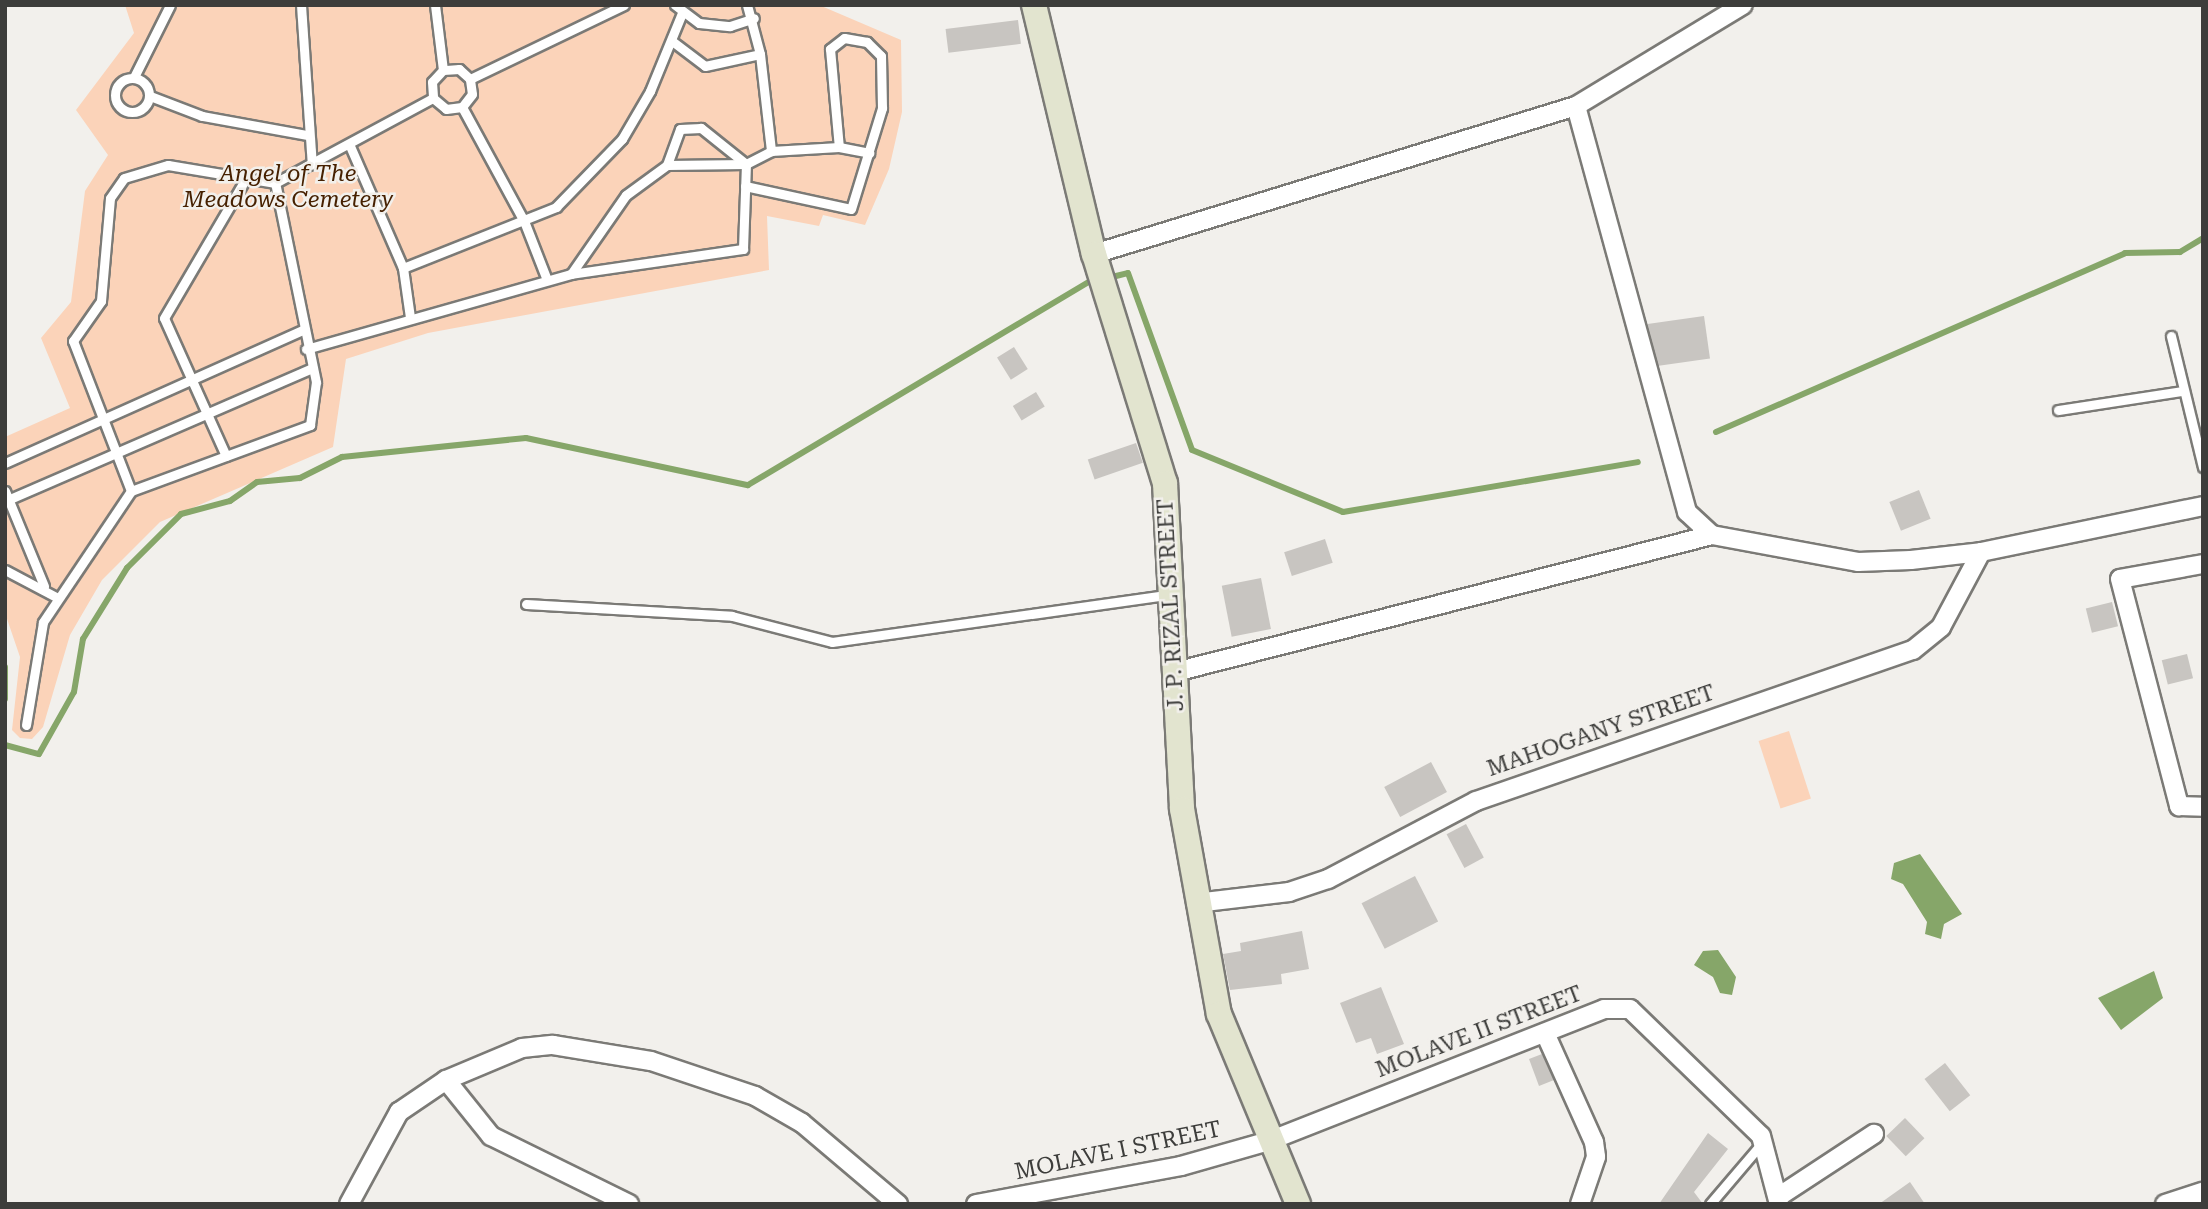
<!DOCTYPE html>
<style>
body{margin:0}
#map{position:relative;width:2208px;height:1209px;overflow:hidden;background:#f2f0ec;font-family:"Roboto Serif",serif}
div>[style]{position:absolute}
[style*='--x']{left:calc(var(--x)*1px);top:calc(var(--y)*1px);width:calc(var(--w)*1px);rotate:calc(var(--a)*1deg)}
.green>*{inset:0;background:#fbd3b9;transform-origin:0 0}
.water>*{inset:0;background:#86a669}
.stream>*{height:6px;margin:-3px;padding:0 3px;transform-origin:3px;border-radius:3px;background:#86a669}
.building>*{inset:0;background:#c8c5c1;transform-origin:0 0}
.roads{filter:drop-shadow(2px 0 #7b7a76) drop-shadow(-2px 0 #7b7a76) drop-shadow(0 2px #7b7a76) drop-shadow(0 -2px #7b7a76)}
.service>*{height:9px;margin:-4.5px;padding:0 4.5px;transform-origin:4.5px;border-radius:4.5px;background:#fff}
.service>.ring{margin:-4.5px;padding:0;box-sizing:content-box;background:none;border:9px solid #fff;border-radius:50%}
.minor>*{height:18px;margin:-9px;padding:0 9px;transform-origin:9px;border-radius:9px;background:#fff}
.secondary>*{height:24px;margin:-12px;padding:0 12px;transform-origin:12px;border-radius:12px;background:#e2e4cf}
span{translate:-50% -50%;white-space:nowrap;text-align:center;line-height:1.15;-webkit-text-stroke:5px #f2f0ec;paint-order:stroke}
.park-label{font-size:23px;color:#462000;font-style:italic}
.street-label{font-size:23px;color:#3d3d3b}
.frame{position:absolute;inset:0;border:7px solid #3d3d3b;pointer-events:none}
</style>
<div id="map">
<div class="green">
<i style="clip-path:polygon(125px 5px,819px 5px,901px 40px,902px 112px,889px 169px,865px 225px,823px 215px,819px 226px,767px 216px,769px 270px,428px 333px,346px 359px,333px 447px,160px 522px,102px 580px,70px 635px,43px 727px,32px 739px,20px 738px,12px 730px,20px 657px,5px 613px,5px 437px,70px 408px,41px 338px,71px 302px,85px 191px,108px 155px,76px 110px,134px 33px)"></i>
<i style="left:1789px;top:731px;width:71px;height:32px;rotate:72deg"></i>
</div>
<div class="water">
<i style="clip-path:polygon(1920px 854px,1962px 914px,1944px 924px,1941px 939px,1925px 934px,1927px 922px,1903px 884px,1891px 879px,1894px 863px)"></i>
<i style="clip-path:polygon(1718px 950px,1736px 977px,1732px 995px,1720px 993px,1713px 977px,1694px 965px,1703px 951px)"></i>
<i style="clip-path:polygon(2154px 971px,2163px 998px,2121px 1030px,2098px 998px)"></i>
</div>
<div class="stream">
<i style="--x:1116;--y:276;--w:12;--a:-14"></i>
<i style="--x:1128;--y:273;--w:188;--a:70.1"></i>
<i style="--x:1192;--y:450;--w:163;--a:22.3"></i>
<i style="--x:1343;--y:512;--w:299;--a:-9.6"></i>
<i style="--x:1716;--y:432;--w:446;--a:-23.6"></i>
<i style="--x:2125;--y:253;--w:55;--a:-1"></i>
<i style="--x:2180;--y:252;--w:27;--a:-31"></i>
<i style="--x:5;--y:667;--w:32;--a:90"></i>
<i style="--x:5;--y:745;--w:35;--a:15"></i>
<i style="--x:39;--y:754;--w:71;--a:-60.6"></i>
<i style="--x:74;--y:692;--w:54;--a:-80.4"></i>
<i style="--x:83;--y:639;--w:84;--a:-58.2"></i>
<i style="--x:127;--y:568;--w:76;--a:-45"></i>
<i style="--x:181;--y:514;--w:51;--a:-14.9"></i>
<i style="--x:230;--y:501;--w:33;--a:-35"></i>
<i style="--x:257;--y:482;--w:43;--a:-5.3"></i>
<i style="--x:300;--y:478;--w:47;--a:-26.6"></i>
<i style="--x:342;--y:457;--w:185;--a:-5.9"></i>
<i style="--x:526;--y:438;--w:227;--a:12"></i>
<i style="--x:748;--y:485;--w:398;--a:-30.8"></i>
</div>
<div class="building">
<i style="left:1018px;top:20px;width:24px;height:73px;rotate:83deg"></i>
<i style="left:1704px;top:316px;width:43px;height:57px;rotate:82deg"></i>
<i style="left:1014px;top:347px;width:26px;height:20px;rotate:58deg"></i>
<i style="left:1036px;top:392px;width:17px;height:27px;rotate:59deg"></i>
<i style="left:1136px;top:443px;width:21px;height:51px;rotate:71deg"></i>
<i style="left:1919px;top:490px;width:31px;height:32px;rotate:68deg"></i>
<i style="left:1325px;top:539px;width:25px;height:43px;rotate:72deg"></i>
<i style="left:1261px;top:578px;width:52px;height:40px;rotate:79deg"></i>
<i style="left:2112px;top:602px;width:25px;height:27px;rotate:76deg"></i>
<i style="left:2187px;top:654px;width:25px;height:26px;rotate:76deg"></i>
<i style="left:1431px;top:762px;width:34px;height:53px;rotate:62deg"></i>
<i style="left:1466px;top:824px;width:38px;height:22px;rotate:62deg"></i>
<i style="left:1415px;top:876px;width:51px;height:60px;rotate:63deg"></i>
<i style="clip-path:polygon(1302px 931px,1309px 969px,1281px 974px,1282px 984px,1230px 990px,1223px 954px,1241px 951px,1240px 943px)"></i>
<i style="clip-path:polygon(1381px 987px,1404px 1044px,1377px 1054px,1371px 1038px,1356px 1043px,1340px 1003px)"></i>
<i style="clip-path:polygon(1542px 1054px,1554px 1080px,1539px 1086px,1529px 1059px)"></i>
<i style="left:1945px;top:1063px;width:41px;height:26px;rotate:52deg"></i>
<i style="left:1905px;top:1118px;width:28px;height:26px;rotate:46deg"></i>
<i style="clip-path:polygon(1708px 1133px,1728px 1149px,1694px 1192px,1703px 1204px,1659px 1204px)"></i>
<i style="clip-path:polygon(1910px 1182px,1925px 1204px,1879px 1204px)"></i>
</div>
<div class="roads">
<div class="service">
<i style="--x:301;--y:5;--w:160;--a:86.1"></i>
<i style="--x:435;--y:5;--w:65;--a:83"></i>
<i style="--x:443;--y:70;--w:16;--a:133"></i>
<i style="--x:432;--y:82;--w:16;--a:86"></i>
<i style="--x:433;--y:98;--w:17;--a:40"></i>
<i style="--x:446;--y:109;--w:16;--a:-7"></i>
<i style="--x:462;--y:107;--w:16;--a:-52"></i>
<i style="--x:472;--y:94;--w:15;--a:-98"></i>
<i style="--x:470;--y:79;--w:15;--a:-138"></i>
<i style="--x:459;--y:69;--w:16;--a:176"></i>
<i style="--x:675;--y:5;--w:30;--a:37"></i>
<i style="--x:699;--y:23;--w:31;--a:6"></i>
<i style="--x:730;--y:26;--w:25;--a:-18"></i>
<i style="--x:747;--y:5;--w:51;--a:75.1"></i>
<i style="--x:760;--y:54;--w:98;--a:83.5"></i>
<i style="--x:672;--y:41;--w:41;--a:37.1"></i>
<i style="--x:705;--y:66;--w:56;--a:-12.3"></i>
<i style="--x:134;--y:77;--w:80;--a:-63.4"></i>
<i class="ring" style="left:115px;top:78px;width:25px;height:25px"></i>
<i style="--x:470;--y:79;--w:171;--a:-25.7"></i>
<i style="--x:150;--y:96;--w:56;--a:21"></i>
<i style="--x:202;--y:116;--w:107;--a:10.3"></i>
<i style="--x:462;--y:107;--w:130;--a:61.5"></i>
<i style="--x:524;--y:221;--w:63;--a:68.7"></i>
<i style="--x:350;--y:146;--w:133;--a:66.5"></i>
<i style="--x:403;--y:268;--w:49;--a:81.9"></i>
<i style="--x:745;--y:186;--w:108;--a:12.2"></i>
<i style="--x:851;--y:209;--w:106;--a:-72.9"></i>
<i style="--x:882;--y:108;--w:52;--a:-91.1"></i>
<i style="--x:881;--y:56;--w:20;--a:-135"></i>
<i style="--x:867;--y:42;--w:23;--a:-170"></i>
<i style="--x:844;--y:38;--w:18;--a:142"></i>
<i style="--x:830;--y:49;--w:98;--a:84.8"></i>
<i style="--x:403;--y:268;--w:165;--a:-21.7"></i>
<i style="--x:556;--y:207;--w:95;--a:-45.9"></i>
<i style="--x:622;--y:139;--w:56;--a:-59.7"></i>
<i style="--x:650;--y:91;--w:84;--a:-67.7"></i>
<i style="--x:571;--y:274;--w:96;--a:-55.2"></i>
<i style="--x:626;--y:195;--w:51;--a:-36.2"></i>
<i style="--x:667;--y:165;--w:79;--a:-0.7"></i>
<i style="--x:746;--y:164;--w:28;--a:-27"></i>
<i style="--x:771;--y:151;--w:68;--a:-3.4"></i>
<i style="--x:839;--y:147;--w:31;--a:11"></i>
<i style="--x:2171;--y:336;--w:135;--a:76.3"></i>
<i style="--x:306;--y:349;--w:275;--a:-15.8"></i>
<i style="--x:571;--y:274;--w:174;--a:-8.3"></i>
<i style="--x:743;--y:249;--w:85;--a:-88"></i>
<i style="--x:746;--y:164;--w:58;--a:-141.3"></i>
<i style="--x:701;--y:128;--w:21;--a:177"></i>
<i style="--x:680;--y:129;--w:38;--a:110"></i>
<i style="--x:2058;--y:410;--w:125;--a:-8.7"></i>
<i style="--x:226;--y:456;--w:151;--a:-114.2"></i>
<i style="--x:164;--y:318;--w:162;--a:-59.6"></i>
<i style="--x:5;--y:463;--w:328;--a:-24.1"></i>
<i style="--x:5;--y:491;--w:103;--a:67.7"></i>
<i style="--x:131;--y:491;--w:161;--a:-111.1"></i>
<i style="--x:73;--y:341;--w:49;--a:-55"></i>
<i style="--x:101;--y:301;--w:103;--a:-85"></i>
<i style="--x:110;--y:198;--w:24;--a:-55"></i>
<i style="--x:124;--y:178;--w:46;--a:-16.5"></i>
<i style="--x:168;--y:165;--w:109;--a:9.5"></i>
<i style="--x:275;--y:183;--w:179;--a:-28.3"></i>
<i style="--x:5;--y:501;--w:335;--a:-23.4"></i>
<i style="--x:5;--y:570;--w:58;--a:27.9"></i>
<i style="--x:526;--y:604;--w:206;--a:3.3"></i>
<i style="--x:732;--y:616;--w:103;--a:14.6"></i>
<i style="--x:832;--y:642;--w:339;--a:-8"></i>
<i style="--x:26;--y:725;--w:104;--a:-80.6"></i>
<i style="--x:43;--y:622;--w:158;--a:-56.1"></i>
<i style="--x:131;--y:491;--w:191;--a:-20.2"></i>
<i style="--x:310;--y:425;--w:43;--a:-82.1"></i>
<i style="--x:316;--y:382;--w:203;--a:-101.6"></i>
<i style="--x:1710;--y:1204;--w:80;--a:-49.6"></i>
</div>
<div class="minor">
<i style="--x:1576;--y:106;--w:421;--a:74.7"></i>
<i style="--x:1687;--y:512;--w:34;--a:43"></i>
<i style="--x:1712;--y:535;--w:148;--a:10.5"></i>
<i style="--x:1858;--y:562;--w:53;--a:-2.2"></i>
<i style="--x:1911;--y:560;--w:70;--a:-6.5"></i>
<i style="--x:1981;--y:552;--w:227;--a:-11.7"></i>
<i style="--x:1094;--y:254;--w:504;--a:-17.07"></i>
<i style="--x:1576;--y:106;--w:195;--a:-31.2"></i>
<i style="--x:2203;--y:564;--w:84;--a:169.8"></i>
<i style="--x:2120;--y:579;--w:235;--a:75.4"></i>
<i style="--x:2179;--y:806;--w:24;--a:2"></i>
<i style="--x:1175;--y:672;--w:554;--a:-14.31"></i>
<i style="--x:1196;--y:903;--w:94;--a:-6.7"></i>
<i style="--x:1289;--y:892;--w:41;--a:-18.4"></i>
<i style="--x:1328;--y:879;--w:167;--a:-27.8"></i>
<i style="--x:1476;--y:801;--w:462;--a:-19.1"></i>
<i style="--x:1913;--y:650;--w:36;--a:-39"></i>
<i style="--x:1941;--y:627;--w:85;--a:-61.9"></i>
<i style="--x:1545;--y:1033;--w:120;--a:65.8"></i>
<i style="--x:1594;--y:1142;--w:15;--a:82"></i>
<i style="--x:1596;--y:1157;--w:50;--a:108.8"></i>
<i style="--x:446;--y:1080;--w:72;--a:51.2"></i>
<i style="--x:491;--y:1136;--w:154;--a:26.2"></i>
<i style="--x:1778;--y:1197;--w:115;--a:-33.3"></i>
<i style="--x:349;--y:1204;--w:105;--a:-61.5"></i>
<i style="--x:399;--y:1112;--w:57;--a:-34.2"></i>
<i style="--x:446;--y:1080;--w:82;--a:-22.8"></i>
<i style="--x:522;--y:1048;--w:31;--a:-6"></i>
<i style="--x:553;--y:1045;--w:99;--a:9.3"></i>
<i style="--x:651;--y:1061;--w:110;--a:18.6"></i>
<i style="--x:755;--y:1096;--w:54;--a:29.9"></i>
<i style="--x:802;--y:1123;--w:126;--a:40.2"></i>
<i style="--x:976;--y:1204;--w:208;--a:-10.5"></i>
<i style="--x:1181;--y:1166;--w:91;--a:-15.9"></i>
<i style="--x:1269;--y:1141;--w:360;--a:-21.5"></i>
<i style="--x:1604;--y:1009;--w:26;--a:0"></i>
<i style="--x:1630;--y:1009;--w:182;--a:44.1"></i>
<i style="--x:1761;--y:1136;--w:70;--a:75.2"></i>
<i style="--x:2165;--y:1204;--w:40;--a:-18"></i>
</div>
<div class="secondary">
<i style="--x:1034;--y:5;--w:256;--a:76.5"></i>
<i style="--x:1094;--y:254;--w:240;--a:72.8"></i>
<i style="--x:1165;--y:483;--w:326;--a:87"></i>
<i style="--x:1182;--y:809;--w:208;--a:79.8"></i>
<i style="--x:1219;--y:1014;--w:206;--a:67.4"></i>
</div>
</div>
<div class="park-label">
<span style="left:288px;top:187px">Angel of The<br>Meadows Cemetery</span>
</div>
<div class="street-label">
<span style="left:1171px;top:605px;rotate:-93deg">J. P. RIZAL STREET</span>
<span style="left:1601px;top:731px;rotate:-19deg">MAHOGANY STREET</span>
<span style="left:1479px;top:1032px;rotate:-21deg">MOLAVE II STREET</span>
<span style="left:1118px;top:1151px;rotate:-12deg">MOLAVE I STREET</span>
</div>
<div class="frame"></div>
</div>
